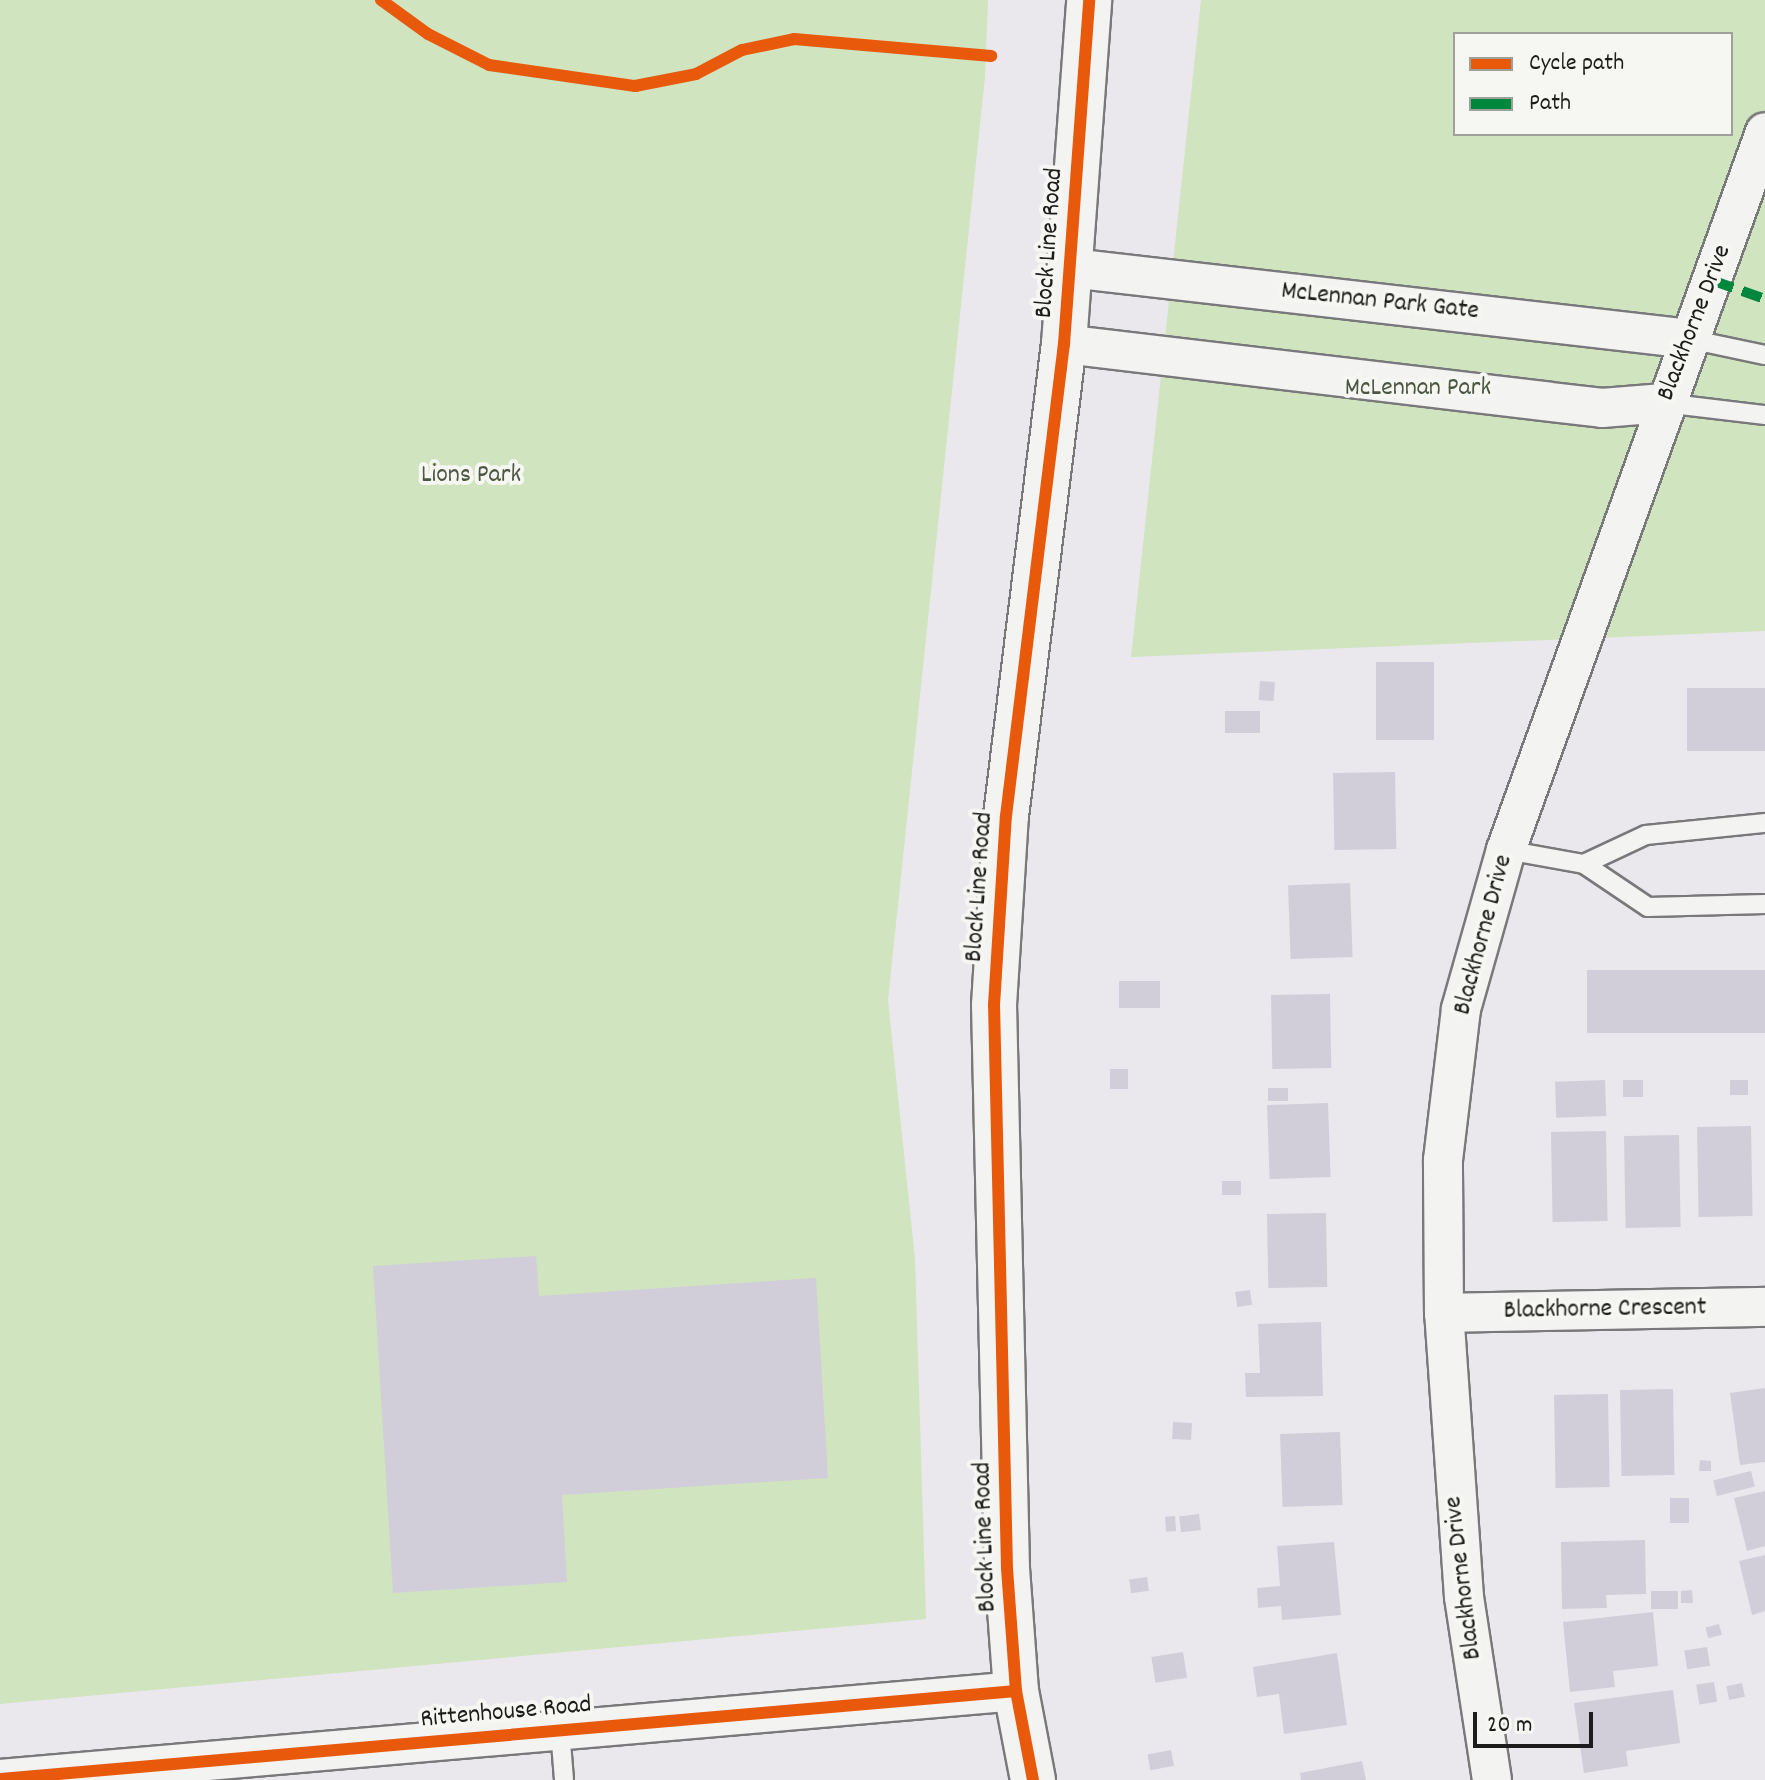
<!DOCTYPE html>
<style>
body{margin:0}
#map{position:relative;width:1765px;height:1780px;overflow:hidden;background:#eae8ec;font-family:Dekko,sans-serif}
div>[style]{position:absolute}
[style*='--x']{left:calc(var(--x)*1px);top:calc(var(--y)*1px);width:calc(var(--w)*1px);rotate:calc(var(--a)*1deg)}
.green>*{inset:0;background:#d0e4c0}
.building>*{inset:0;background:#d1ced9;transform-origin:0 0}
.roads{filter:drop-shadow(2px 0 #79787a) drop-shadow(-2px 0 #79787a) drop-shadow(0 2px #79787a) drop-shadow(0 -2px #79787a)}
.lane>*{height:18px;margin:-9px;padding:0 9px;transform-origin:9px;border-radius:9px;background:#f3f3f2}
.street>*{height:38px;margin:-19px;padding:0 19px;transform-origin:19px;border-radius:19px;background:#f3f3f2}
.secondary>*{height:44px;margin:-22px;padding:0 22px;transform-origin:22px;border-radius:22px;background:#f3f3f2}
.quiet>*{height:10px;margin-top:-5px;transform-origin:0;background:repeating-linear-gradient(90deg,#00873e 0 20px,transparent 0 30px)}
.cycleway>*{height:12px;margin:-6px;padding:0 6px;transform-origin:6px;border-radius:6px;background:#e8590c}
span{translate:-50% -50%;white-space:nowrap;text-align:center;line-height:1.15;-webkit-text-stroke:8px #f6f6f2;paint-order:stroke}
.street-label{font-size:26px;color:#1c1c1c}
.park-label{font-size:26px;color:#4c5742}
.legend{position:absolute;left:1453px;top:32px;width:280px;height:104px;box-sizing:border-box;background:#f6f6f2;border:2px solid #9f9f9c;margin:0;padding:10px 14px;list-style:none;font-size:24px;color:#1c1c1c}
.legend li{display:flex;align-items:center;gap:16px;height:40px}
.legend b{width:40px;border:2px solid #9f9f9c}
.scale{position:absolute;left:1473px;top:1712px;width:120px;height:36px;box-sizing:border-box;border:4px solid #1c1c1c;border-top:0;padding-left:10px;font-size:24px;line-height:28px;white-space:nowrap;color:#1c1c1c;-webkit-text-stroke:6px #f6f6f2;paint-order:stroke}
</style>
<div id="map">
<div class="green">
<i style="clip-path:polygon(0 0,988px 0,985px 77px,888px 1000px,915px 1259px,926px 1619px,0 1704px)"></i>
<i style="clip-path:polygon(evenodd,1201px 0,1765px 0,1765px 631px,1131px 657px,1201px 0,1455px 34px,1731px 34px,1731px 134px,1455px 134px,1455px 34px)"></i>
</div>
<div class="building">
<i style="left:1376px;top:662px;width:58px;height:78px"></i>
<i style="left:1260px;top:681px;width:15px;height:19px;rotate:4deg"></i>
<i style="left:1765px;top:688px;width:63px;height:78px;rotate:90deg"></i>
<i style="left:1225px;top:711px;width:35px;height:22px"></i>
<i style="left:1395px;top:772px;width:77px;height:62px;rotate:89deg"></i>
<i style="left:1350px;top:883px;width:74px;height:62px;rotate:88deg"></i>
<i style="left:1765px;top:970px;width:63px;height:178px;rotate:90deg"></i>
<i style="left:1160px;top:981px;width:27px;height:41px;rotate:90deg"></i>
<i style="left:1330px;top:994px;width:74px;height:59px;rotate:89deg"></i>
<i style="left:1110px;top:1069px;width:18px;height:20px"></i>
<i style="left:1605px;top:1080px;width:36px;height:50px;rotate:88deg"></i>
<i style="left:1623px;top:1080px;width:20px;height:17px"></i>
<i style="left:1730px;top:1080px;width:18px;height:15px"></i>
<i style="left:1268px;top:1088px;width:20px;height:13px"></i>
<i style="left:1328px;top:1103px;width:74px;height:61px;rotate:88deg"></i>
<i style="left:1751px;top:1126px;width:90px;height:54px;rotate:89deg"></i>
<i style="left:1606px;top:1131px;width:90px;height:55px;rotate:89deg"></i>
<i style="left:1679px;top:1135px;width:92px;height:55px;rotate:89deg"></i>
<i style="left:1241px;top:1181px;width:14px;height:19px;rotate:90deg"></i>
<i style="left:1326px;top:1213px;width:74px;height:59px;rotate:89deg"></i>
<i style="clip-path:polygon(536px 1256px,539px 1296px,816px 1278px,828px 1478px,562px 1495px,567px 1582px,393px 1593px,373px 1266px)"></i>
<i style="left:1250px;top:1290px;width:15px;height:15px;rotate:82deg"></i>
<i style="clip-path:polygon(1321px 1322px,1323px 1396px,1246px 1397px,1245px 1373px,1260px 1373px,1258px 1324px)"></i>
<i style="clip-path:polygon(1765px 1388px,1765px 1462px,1740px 1465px,1730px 1393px)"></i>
<i style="left:1673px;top:1389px;width:86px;height:53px;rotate:89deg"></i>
<i style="left:1608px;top:1394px;width:93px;height:54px;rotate:89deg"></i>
<i style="left:1173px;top:1422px;width:19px;height:17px;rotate:3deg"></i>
<i style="left:1340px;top:1432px;width:73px;height:60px;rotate:88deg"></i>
<i style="clip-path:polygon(1700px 1460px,1711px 1461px,1711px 1471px,1699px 1471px)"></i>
<i style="left:1751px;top:1471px;width:16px;height:39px;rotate:76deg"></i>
<i style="clip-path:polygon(1765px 1491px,1765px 1546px,1747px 1551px,1734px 1498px)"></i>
<i style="left:1689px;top:1498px;width:25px;height:19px;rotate:90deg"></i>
<i style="left:1199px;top:1514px;width:16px;height:20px;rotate:83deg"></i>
<i style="left:1175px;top:1516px;width:15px;height:10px;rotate:86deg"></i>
<i style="clip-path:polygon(1645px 1540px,1646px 1594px,1606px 1595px,1607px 1608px,1562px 1609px,1561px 1542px)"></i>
<i style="clip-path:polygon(1334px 1542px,1341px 1615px,1282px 1620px,1281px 1606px,1258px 1608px,1257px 1588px,1280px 1586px,1277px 1546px)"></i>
<i style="clip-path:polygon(1765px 1555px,1765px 1611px,1752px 1615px,1739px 1561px)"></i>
<i style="left:1147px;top:1577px;width:14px;height:18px;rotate:82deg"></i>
<i style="clip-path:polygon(1692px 1590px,1693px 1603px,1681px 1603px,1681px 1591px)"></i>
<i style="left:1651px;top:1591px;width:27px;height:18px"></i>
<i style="clip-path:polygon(1653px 1612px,1658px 1666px,1613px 1671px,1615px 1687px,1570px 1692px,1563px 1622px)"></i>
<i style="left:1719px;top:1624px;width:11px;height:14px;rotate:75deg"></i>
<i style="left:1707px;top:1647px;width:19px;height:23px;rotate:81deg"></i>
<i style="left:1183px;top:1652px;width:26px;height:32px;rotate:81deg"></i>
<i style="clip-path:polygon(1337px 1653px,1347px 1725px,1284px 1734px,1279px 1694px,1257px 1697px,1253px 1667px)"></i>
<i style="left:1714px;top:1682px;width:20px;height:18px;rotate:81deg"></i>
<i style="left:1742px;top:1683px;width:14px;height:16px;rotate:78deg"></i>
<i style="clip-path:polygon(1673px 1690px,1680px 1743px,1626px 1751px,1628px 1766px,1584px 1773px,1574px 1703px)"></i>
<i style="left:1171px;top:1750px;width:16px;height:24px;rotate:79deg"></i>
<i style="clip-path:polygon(1362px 1761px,1366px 1780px,1301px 1780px,1300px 1773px)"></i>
</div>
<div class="roads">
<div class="lane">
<i style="--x:1689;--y:339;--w:78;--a:11.9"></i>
<i style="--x:1664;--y:403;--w:102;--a:6.8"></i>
<i style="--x:1506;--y:850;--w:79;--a:10.2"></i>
<i style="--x:1584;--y:864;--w:77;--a:33.9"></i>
<i style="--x:1648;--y:907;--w:117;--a:-1.5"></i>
<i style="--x:1584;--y:864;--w:68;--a:-25.1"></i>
<i style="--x:1646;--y:835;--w:120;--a:-5.8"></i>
<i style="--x:560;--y:1730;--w:50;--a:85.4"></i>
</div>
<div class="street">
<i style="--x:1071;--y:268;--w:622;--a:6.55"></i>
<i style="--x:1064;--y:344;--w:542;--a:6.78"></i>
<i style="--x:1602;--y:408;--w:62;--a:-4.6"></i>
<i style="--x:1444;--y:1313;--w:321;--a:-1.1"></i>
<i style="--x:0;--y:1779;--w:1020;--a:-4.95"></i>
<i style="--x:1492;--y:1780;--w:185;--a:-98.7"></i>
<i style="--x:1464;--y:1597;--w:285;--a:-94"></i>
<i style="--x:1444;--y:1313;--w:153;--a:-90.4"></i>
<i style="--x:1443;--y:1160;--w:152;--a:-83.2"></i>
<i style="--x:1461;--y:1009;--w:165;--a:-74.2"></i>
<i style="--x:1506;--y:850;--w:763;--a:-70.16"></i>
</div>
<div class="secondary">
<i style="--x:1033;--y:1780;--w:91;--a:-100.8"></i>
<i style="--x:1016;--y:1691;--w:123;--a:-94.2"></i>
<i style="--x:1007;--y:1568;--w:563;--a:-91.32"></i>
<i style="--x:994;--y:1005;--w:189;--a:-86.4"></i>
<i style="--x:1006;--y:816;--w:476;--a:-83"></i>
<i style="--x:1064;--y:344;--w:345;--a:-85.8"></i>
</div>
</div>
<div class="quiet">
<i style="--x:1714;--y:281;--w:54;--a:19.4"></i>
</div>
<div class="cycleway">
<i style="--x:381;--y:0;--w:58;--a:35.9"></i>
<i style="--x:428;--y:34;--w:68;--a:26.9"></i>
<i style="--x:489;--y:65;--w:148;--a:8.2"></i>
<i style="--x:635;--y:86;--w:62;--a:-11.1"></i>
<i style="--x:696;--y:74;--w:52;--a:-27.6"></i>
<i style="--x:742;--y:50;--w:53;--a:-11.9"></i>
<i style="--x:794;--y:39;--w:198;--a:4.9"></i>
<i style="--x:0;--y:1779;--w:1020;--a:-4.95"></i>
<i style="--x:1033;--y:1780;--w:91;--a:-100.8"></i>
<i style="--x:1016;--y:1691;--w:123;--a:-94.2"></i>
<i style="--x:1007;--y:1568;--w:563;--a:-91.32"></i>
<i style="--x:994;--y:1005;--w:189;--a:-86.4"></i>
<i style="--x:1006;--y:816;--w:476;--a:-83"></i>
<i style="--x:1064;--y:344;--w:345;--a:-85.8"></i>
</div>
<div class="street-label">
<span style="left:1050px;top:243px;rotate:-86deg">Block Line Road</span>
<span style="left:1380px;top:302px;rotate:6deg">McLennan Park Gate</span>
<span style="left:1695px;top:323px;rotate:-69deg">Blackhorne Drive</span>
<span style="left:980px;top:887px;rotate:-86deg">Block Line Road</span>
<span style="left:1484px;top:935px;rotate:-75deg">Blackhorne Drive</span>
<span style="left:1605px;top:1310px;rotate:-1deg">Blackhorne Crescent</span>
<span style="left:986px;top:1537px;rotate:-92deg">Block Line Road</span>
<span style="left:1464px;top:1578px;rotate:-97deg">Blackhorne Drive</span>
<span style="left:506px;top:1713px;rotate:-5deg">Rittenhouse Road</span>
</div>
<div class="park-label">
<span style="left:1418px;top:389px">McLennan Park</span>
<span style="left:471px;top:476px">Lions Park</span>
</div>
<ul class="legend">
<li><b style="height:10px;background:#e8590c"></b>Cycle path</li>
<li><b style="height:10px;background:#00873e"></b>Path</li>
</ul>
<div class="scale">20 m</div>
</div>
